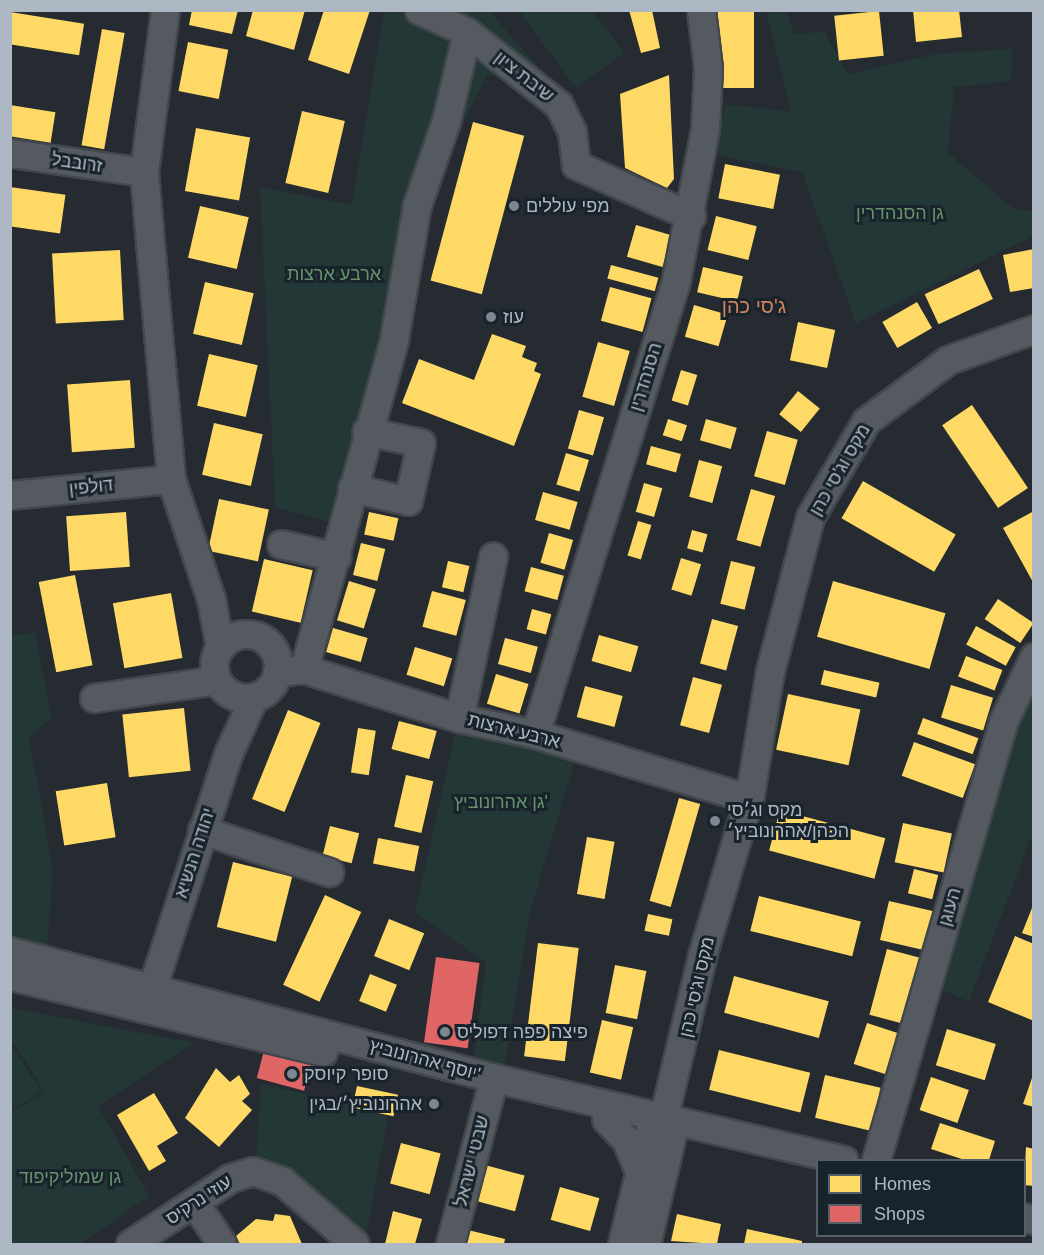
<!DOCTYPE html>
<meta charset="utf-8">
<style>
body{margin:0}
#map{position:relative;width:1044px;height:1255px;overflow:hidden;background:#252b31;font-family:Helvetica,"Noto Sans Hebrew",sans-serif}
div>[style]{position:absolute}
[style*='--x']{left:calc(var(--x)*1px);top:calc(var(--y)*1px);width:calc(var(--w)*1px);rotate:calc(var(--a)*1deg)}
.green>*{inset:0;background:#233737}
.homes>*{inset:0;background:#ffd966;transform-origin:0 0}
.shops>*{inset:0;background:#e06666;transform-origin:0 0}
.roads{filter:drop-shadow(2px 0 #42474c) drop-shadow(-2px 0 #42474c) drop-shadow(0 2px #42474c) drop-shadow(0 -2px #42474c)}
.minor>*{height:27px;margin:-13.5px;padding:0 13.5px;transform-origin:13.5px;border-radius:13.5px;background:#555a60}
.minor>.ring{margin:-13.5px;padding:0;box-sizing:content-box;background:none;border:27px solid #555a60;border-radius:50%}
.dots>*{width:16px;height:16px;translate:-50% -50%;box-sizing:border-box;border:3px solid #19232b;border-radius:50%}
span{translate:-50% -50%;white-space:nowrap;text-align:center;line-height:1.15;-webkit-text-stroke:6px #19232b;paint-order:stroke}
.street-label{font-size:18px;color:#aeb8c4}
.poi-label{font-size:18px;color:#aeb8c4}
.left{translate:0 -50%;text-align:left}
.right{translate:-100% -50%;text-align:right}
.park-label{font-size:18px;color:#66936c}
.neighbourhood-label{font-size:20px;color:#d0835d}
.frame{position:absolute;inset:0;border:12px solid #aeb8c4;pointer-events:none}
.legend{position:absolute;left:816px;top:1159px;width:210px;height:78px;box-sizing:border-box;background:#19232b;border:2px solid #555f68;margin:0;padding:8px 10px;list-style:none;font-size:18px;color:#aeb8c4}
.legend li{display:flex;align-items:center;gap:12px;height:30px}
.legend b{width:30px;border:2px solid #555f68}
</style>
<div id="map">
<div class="green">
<i style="clip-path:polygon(384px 11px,489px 11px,556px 87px,487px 75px,423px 203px,348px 527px,275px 507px,260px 187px,352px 205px)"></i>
<i style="clip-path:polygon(519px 11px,593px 11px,624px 53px,576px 88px)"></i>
<i style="clip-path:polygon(766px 11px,786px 11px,794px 35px,824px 31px,848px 74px,936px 54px,1013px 49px,1011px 81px,954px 87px,948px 153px,1015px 210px,1033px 211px,1033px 236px,856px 323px,802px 172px,717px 155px,725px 104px,791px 112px)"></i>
<i style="clip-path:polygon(35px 632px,52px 718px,29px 737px,53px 869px,47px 952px,11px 943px,11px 636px)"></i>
<i style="clip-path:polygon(1033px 680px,1033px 833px,969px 1001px,936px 988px,1015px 724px)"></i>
<i style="clip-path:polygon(457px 725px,577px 754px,530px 912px,504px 1071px,473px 1064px,486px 962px,415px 913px)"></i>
<i style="clip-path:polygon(11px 1008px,194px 1043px,98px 1106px,149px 1196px,80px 1244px,11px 1244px,11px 1112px,45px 1092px,11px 1039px)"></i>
<i style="clip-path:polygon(10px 1043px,42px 1092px,11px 1110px,10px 1110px)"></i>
<i style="clip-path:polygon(261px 1083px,388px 1116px,366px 1237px,280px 1164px,256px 1158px)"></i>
</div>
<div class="homes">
<i style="clip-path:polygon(192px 10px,238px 10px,232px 34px,189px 25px)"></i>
<i style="clip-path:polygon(253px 10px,305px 10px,294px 50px,246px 36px)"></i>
<i style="clip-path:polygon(324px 10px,370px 10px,349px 74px,308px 60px)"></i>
<i style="clip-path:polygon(629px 10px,652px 10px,660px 48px,641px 53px)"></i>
<i style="left:717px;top:10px;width:37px;height:78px"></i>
<i style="clip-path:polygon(913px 10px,959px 10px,962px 37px,916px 42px)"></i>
<i style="left:879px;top:11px;width:45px;height:45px;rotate:84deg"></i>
<i style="left:10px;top:12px;width:75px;height:32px;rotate:9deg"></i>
<i style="left:102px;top:29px;width:23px;height:118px;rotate:10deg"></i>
<i style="left:188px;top:42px;width:41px;height:50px;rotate:11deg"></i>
<i style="clip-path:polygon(669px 75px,674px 179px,667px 188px,625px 168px,620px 94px)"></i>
<i style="left:10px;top:105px;width:46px;height:31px;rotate:9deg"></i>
<i style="left:302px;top:111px;width:44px;height:74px;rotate:13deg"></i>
<i style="left:473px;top:122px;width:53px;height:164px;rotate:15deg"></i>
<i style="left:196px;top:128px;width:55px;height:64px;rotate:10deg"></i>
<i style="left:725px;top:164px;width:56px;height:35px;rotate:11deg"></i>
<i style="left:10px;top:187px;width:56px;height:39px;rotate:8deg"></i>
<i style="left:200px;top:206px;width:50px;height:53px;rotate:13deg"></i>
<i style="left:716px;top:216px;width:42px;height:35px;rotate:14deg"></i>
<i style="left:636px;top:225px;width:37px;height:33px;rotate:16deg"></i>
<i style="clip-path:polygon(1034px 249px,1034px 288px,1010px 292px,1003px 255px)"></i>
<i style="left:120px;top:250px;width:70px;height:68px;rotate:87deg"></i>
<i style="left:611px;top:265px;width:49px;height:14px;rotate:15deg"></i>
<i style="left:703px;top:267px;width:41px;height:26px;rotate:13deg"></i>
<i style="left:979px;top:269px;width:33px;height:60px;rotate:65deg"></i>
<i style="left:205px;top:282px;width:50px;height:53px;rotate:13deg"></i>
<i style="left:610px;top:287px;width:43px;height:35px;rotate:15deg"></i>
<i style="left:917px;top:302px;width:30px;height:40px;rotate:60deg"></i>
<i style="left:694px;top:305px;width:35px;height:33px;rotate:16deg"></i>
<i style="left:798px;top:322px;width:38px;height:39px;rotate:12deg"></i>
<i style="clip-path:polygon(492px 334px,526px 346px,522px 357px,537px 363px,534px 371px,541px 374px,514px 446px,402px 403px,419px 359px,474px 380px)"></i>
<i style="left:598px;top:342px;width:33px;height:57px;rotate:16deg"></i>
<i style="left:209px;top:354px;width:50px;height:53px;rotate:13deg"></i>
<i style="left:681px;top:370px;width:17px;height:32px;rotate:17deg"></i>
<i style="left:130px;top:380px;width:68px;height:63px;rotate:86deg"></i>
<i style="left:798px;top:391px;width:28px;height:30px;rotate:39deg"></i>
<i style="left:972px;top:405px;width:100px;height:36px;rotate:56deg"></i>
<i style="left:579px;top:410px;width:26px;height:40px;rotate:16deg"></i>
<i style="left:668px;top:419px;width:20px;height:17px;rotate:18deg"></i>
<i style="left:706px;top:419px;width:32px;height:22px;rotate:16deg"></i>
<i style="left:214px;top:423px;width:50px;height:53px;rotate:13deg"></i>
<i style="left:767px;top:431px;width:32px;height:47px;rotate:16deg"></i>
<i style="left:651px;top:446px;width:31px;height:19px;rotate:15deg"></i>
<i style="left:566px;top:453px;width:24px;height:33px;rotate:17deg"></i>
<i style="left:699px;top:460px;width:24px;height:38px;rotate:15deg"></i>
<i style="left:863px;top:481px;width:107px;height:43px;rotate:30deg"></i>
<i style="left:644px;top:483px;width:19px;height:30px;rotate:16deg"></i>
<i style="left:751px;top:489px;width:25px;height:53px;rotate:16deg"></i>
<i style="left:543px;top:492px;width:36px;height:29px;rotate:16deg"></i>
<i style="left:219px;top:499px;width:51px;height:53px;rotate:12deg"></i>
<i style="clip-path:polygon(1034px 511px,1034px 584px,1003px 528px)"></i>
<i style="left:126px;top:512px;width:55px;height:60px;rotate:86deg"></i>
<i style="left:369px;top:512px;width:30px;height:23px;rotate:12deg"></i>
<i style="left:638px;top:521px;width:14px;height:36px;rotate:17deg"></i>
<i style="left:692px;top:530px;width:16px;height:19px;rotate:15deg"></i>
<i style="left:549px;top:533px;width:25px;height:31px;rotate:16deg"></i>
<i style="left:361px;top:543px;width:25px;height:33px;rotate:14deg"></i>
<i style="left:681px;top:558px;width:21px;height:33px;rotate:17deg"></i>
<i style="left:264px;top:559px;width:50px;height:54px;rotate:13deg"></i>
<i style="left:448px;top:561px;width:22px;height:27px;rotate:13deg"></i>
<i style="left:731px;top:561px;width:25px;height:44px;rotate:14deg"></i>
<i style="left:531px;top:567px;width:34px;height:25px;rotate:15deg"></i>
<i style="left:75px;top:575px;width:92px;height:37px;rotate:79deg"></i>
<i style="left:349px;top:581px;width:28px;height:41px;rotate:17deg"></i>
<i style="left:833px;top:581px;width:117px;height:58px;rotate:16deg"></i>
<i style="left:432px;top:591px;width:35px;height:37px;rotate:15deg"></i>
<i style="left:171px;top:593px;width:66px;height:59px;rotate:80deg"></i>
<i style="left:998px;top:599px;width:43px;height:24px;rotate:34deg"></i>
<i style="left:532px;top:609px;width:20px;height:21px;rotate:15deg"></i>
<i style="left:712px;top:619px;width:27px;height:46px;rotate:15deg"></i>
<i style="left:976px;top:626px;width:45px;height:21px;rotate:28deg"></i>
<i style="left:333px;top:628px;width:36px;height:25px;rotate:16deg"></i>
<i style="left:599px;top:635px;width:41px;height:27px;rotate:16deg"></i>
<i style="left:505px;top:638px;width:34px;height:27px;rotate:15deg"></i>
<i style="left:415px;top:647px;width:39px;height:29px;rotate:17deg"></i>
<i style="left:966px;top:656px;width:39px;height:22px;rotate:21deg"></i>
<i style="left:824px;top:670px;width:57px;height:15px;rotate:13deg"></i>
<i style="left:496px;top:674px;width:34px;height:31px;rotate:17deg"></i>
<i style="left:693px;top:677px;width:30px;height:50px;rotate:15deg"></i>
<i style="left:951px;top:685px;width:44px;height:34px;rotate:17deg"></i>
<i style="left:585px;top:686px;width:39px;height:32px;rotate:15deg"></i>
<i style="left:788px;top:694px;width:74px;height:57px;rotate:12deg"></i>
<i style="left:184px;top:708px;width:63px;height:62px;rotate:84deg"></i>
<i style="left:288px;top:710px;width:35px;height:96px;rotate:22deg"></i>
<i style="left:923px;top:718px;width:59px;height:17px;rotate:20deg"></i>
<i style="left:399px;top:721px;width:39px;height:29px;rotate:15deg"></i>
<i style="left:358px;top:728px;width:18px;height:45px;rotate:9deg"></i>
<i style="left:914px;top:742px;width:65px;height:36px;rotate:20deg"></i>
<i style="left:406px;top:775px;width:28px;height:53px;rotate:13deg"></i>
<i style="left:107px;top:783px;width:55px;height:52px;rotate:81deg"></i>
<i style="left:679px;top:798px;width:22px;height:107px;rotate:16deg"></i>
<i style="left:780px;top:810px;width:109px;height:42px;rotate:15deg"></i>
<i style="left:903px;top:823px;width:50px;height:40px;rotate:12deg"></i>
<i style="left:330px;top:826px;width:30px;height:31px;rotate:14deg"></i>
<i style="left:587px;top:837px;width:28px;height:58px;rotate:10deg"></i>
<i style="left:378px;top:838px;width:42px;height:26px;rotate:11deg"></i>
<i style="left:233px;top:862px;width:61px;height:67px;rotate:14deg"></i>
<i style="left:914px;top:869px;width:25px;height:25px;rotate:14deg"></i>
<i style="left:325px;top:895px;width:40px;height:99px;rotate:25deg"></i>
<i style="left:759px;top:896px;width:105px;height:36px;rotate:14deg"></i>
<i style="left:889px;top:901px;width:47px;height:40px;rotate:13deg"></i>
<i style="clip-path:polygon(1034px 903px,1034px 937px,1022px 933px)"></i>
<i style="left:648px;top:914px;width:25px;height:17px;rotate:12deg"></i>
<i style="left:389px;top:919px;width:38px;height:40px;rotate:22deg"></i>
<i style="clip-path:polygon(1015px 936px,1034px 944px,1034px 1021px,988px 1002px)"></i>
<i style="left:538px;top:943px;width:41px;height:114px;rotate:7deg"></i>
<i style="left:887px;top:949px;width:34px;height:68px;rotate:15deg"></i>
<i style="left:615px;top:965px;width:32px;height:49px;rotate:11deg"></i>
<i style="left:370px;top:974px;width:29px;height:29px;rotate:22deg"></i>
<i style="left:734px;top:976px;width:98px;height:38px;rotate:15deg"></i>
<i style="left:602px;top:1020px;width:32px;height:54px;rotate:13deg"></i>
<i style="left:867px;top:1023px;width:33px;height:43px;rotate:18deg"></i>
<i style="left:947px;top:1029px;width:51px;height:38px;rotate:17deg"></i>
<i style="left:719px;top:1050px;width:94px;height:41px;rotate:14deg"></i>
<i style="clip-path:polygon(216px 1068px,230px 1082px,239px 1075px,250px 1094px,242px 1101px,252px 1110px,219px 1147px,185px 1118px)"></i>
<i style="clip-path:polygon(1034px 1072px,1034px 1107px,1023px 1104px)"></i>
<i style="left:825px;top:1075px;width:57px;height:44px;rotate:13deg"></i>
<i style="left:931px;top:1077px;width:40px;height:35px;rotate:19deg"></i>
<i style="left:357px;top:1086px;width:42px;height:22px;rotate:12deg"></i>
<i style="clip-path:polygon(154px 1093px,178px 1133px,157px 1146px,166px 1161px,149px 1171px,117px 1115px)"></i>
<i style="clip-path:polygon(940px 1123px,995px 1141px,989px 1160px,965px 1160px,931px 1149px)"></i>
<i style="left:401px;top:1143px;width:41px;height:42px;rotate:15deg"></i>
<i style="clip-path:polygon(1026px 1147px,1034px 1149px,1034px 1186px,1024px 1185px)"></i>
<i style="left:485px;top:1165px;width:41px;height:37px;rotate:15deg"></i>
<i style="left:560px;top:1187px;width:41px;height:34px;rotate:16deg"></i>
<i style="clip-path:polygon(393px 1211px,422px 1219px,415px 1244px,385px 1244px)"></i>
<i style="clip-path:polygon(275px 1214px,290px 1216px,302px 1244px,240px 1244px,236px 1236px,256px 1219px,273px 1221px)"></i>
<i style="clip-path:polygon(677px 1214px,721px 1224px,717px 1244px,671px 1241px)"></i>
<i style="clip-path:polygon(747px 1229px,802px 1241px,802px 1244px,744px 1244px)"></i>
<i style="clip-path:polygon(468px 1230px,505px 1239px,504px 1244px,465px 1244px)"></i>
</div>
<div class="shops">
<i style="left:436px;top:957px;width:44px;height:86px;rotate:8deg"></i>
<i style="left:264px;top:1051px;width:49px;height:28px;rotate:15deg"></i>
</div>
<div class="roads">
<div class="minor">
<i style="--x:165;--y:10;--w:163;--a:97.4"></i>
<i style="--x:144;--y:172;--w:116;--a:85.1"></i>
<i style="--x:154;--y:288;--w:192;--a:84.9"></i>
<i style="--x:171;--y:479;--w:126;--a:71.6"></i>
<i style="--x:211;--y:599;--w:49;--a:79.4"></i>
<i style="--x:419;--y:10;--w:53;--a:24.6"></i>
<i style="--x:467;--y:32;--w:117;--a:38.4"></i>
<i style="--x:559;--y:105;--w:30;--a:64"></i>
<i style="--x:572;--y:132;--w:33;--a:83"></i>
<i style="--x:576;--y:165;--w:126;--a:23.9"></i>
<i style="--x:10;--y:153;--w:135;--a:8.1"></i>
<i style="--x:352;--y:488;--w:57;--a:13.1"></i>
<i style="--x:408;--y:501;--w:59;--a:-77.4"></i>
<i style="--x:421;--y:443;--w:56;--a:-167.7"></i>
<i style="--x:10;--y:495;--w:162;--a:-5.7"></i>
<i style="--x:281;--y:544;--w:57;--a:13.1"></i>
<i class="ring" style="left:214px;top:634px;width:37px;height:37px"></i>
<i style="--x:304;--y:669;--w:342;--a:-74.7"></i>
<i style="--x:394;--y:339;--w:136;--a:-80.3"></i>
<i style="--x:417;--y:205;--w:89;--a:-71"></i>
<i style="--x:446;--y:121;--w:91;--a:-76.7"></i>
<i style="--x:277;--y:672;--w:27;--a:-6"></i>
<i style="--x:304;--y:669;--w:163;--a:17.5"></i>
<i style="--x:459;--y:718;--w:78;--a:11.9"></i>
<i style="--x:535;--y:734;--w:215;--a:16.8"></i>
<i style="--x:741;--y:796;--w:9;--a:-13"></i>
<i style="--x:94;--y:698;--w:124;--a:-8.3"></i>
<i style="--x:459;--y:718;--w:165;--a:-78.1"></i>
<i style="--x:535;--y:734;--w:475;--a:-72.7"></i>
<i style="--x:676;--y:280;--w:154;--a:-79.1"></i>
<i style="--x:705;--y:129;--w:61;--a:-87.2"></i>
<i style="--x:708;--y:68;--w:58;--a:-96.9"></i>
<i style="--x:202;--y:830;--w:134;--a:18.3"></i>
<i style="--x:10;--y:951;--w:500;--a:14.7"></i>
<i style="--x:494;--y:1078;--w:359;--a:13.2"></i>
<i style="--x:10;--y:976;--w:322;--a:13.6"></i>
<i style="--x:143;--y:998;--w:16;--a:-52"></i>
<i style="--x:153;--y:985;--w:243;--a:-72"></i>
<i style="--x:228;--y:754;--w:63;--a:-65.5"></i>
<i style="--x:606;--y:1119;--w:29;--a:46"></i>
<i style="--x:626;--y:1140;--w:33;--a:67"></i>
<i style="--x:663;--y:1119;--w:168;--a:-76.5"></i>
<i style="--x:702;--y:956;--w:169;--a:-73.5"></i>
<i style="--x:750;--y:794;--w:125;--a:-80.8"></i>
<i style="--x:770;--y:671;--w:159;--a:-75.4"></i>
<i style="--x:810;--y:517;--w:111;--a:-59.7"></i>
<i style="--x:866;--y:421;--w:102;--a:-36.6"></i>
<i style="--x:948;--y:360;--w:91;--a:-19.8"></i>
<i style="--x:876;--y:1160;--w:458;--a:-73.8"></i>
<i style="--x:1004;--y:720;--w:70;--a:-64.5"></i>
<i style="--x:194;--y:1202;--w:50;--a:56.3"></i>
<i style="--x:1024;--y:1217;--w:10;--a:17"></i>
<i style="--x:130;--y:1244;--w:120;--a:-33.4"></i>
<i style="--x:230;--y:1178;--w:24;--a:-17"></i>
<i style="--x:253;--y:1171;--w:31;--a:19"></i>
<i style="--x:282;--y:1181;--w:96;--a:40.8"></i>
<i style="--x:450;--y:1244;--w:172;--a:-75.2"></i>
<i style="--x:622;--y:1244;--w:119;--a:-76.4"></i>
<i style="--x:650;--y:1128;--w:16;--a:-35"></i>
<i style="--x:646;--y:1244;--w:113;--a:-76.7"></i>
<i style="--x:672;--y:1134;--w:17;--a:-121"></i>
</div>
</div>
<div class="dots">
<i style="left:514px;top:206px;background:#7e8791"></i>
<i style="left:491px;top:317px;background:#7e8791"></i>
<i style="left:715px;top:821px;background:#7e8791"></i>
<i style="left:445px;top:1032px;background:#7e8791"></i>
<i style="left:292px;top:1074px;background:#7e8791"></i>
<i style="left:434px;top:1104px;background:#7e8791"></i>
</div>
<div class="street-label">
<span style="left:524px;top:77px;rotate:38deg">שיבת ציון</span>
<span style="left:77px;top:163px;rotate:8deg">זרובבל</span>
<span style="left:646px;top:377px;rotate:-73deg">הסנהדרין</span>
<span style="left:840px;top:470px;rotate:-60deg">מקס וג'סי כהן</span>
<span style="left:91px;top:487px;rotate:-6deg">דולפין</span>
<span style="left:514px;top:731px;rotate:14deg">ארבע ארצות</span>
<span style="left:195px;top:853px;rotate:-72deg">יהודה הנשיא</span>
<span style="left:950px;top:907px;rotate:-74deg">העוגן</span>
<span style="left:697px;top:987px;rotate:-77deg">מקס וג'סי כהן</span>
<span style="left:425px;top:1060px;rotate:15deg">יוסף אהרונוביץ'</span>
<span style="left:472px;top:1161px;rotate:-76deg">שבטי ישראל</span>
<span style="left:199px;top:1200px;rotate:-33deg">עוזי נרקיס</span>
</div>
<div class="poi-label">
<span class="left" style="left:526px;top:206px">מפי עוללים</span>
<span class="left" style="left:503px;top:317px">עוז</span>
<span class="left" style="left:727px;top:821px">מקס וג׳סי<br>הכהן/אהרונוביץ׳</span>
<span class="left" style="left:457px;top:1032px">פיצה פפה דפוליס</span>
<span class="left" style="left:304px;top:1074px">סופר קיוסק</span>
<span class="right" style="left:422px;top:1104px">אהרונוביץ׳/בגין</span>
</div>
<div class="park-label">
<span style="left:900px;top:213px">גן הסנהדרין</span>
<span style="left:334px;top:274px">ארבע ארצות</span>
<span style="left:501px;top:802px">גן אהרונוביץ'</span>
<span style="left:70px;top:1177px">גן שמוליקיפוד</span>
</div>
<div class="neighbourhood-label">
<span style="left:754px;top:306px">ג'סי כהן</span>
</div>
<div class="frame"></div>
<ul class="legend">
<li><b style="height:16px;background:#ffd966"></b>Homes</li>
<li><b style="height:16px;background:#e06666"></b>Shops</li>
</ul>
</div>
